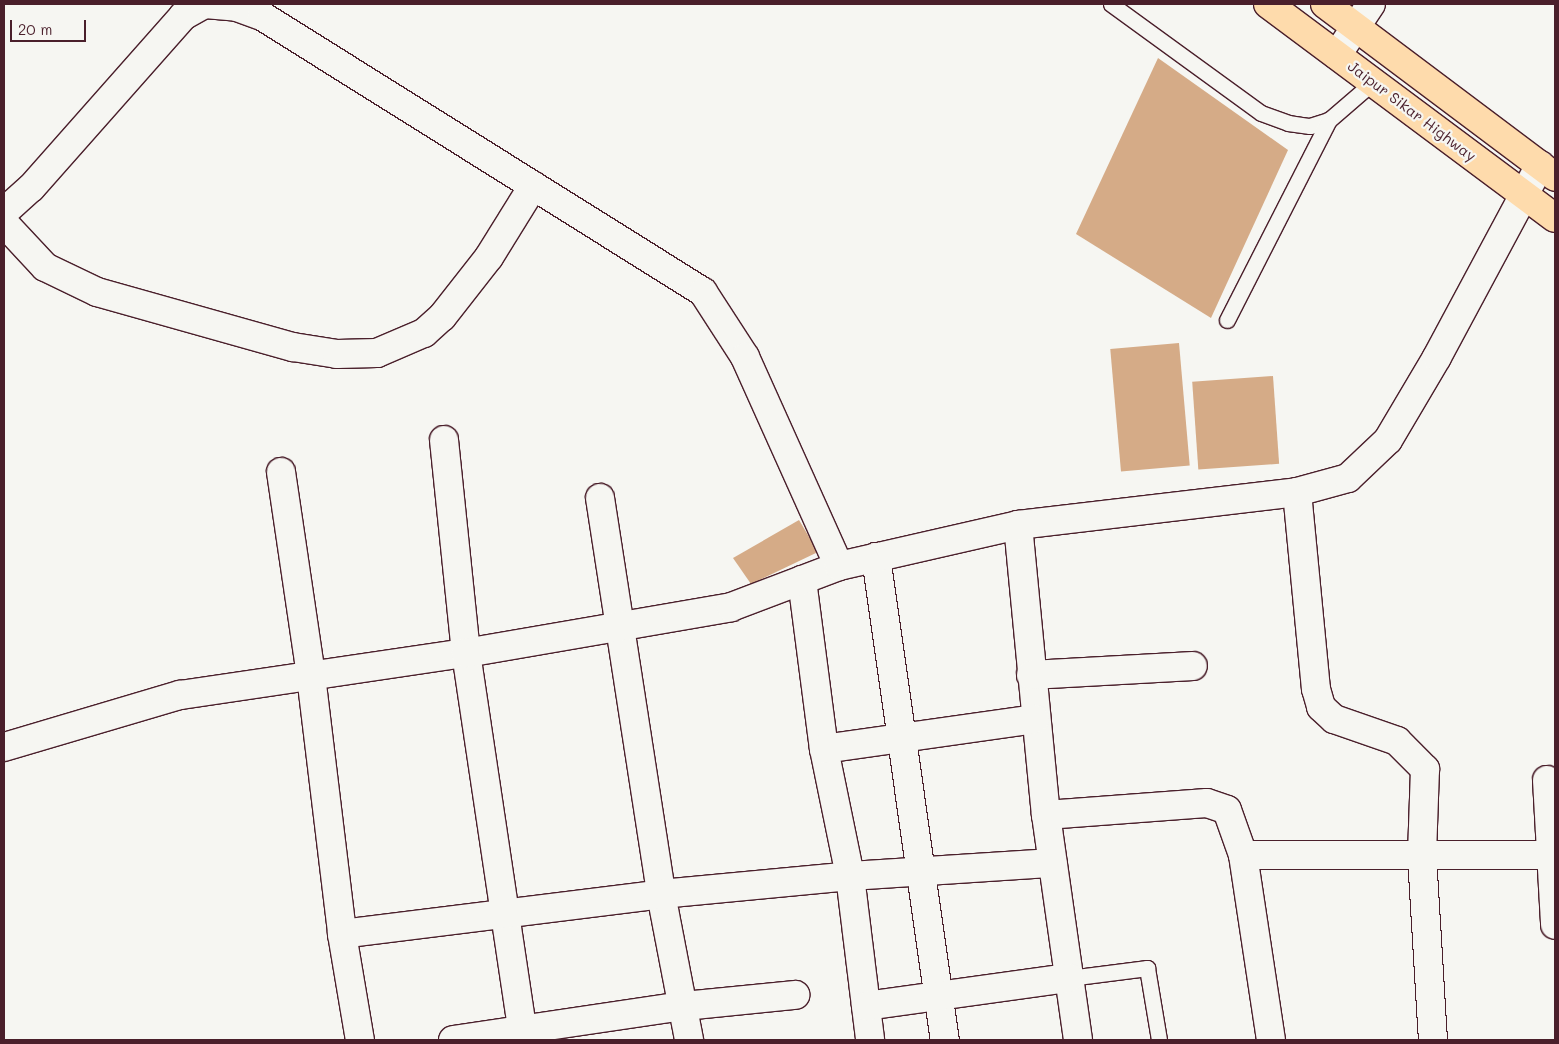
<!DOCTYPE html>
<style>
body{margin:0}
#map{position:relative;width:1559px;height:1044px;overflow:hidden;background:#f6f6f2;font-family:Mali,sans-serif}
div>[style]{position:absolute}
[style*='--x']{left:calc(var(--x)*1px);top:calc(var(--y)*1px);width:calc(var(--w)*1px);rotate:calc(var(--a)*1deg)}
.building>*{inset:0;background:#d5ab87;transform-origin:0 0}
.roads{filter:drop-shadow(1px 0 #4a1f2b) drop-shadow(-1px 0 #4a1f2b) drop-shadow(0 1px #4a1f2b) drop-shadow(0 -1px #4a1f2b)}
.lane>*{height:15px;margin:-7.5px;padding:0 7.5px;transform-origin:7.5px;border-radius:7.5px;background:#f6f6f2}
.street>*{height:28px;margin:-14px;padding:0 14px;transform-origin:14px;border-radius:14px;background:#f6f6f2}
.primary>*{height:28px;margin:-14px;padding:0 14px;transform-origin:14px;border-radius:14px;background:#fedbac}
span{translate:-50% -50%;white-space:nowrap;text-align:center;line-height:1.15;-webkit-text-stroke:4.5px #f6f6f2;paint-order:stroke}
.street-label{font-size:15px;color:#4a1f2b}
.frame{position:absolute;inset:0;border:5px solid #4a1f2b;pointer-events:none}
.scale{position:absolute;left:10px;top:20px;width:76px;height:22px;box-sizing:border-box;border:2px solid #4a1f2b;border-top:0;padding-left:6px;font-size:15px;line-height:18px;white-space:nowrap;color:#4a1f2b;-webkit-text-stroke:4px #f6f6f2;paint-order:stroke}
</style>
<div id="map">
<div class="building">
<i style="clip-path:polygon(1158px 58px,1288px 150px,1211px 318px,1076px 234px)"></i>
<i style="left:1179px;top:343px;width:123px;height:69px;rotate:85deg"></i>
<i style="left:1273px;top:376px;width:88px;height:81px;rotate:86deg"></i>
<i style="clip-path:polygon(799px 520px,818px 552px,751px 584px,733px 558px)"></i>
</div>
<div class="roads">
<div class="lane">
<i style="--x:1111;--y:4;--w:185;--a:36"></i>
<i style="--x:1261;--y:113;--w:29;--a:20"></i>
<i style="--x:1288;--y:123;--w:22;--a:8"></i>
<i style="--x:1310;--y:126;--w:20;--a:-18"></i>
<i style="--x:1329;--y:120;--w:58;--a:-40.8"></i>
<i style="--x:1227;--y:320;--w:225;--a:-63"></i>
<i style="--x:1069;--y:978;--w:79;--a:-7.3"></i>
<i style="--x:1147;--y:968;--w:73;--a:80.5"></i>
</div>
<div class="street">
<i style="--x:1337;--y:55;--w:61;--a:-56.3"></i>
<i style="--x:4;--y:212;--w:36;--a:-42"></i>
<i style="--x:31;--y:188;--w:230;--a:-48.5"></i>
<i style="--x:183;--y:16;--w:25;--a:-29"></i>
<i style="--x:205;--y:4;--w:32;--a:5"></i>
<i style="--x:237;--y:7;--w:27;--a:20"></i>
<i style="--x:262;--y:16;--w:520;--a:32.04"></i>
<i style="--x:703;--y:292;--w:77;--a:57.1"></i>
<i style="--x:745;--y:357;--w:229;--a:65.8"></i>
<i style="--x:4;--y:223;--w:60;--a:47"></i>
<i style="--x:45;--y:267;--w:58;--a:25.7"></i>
<i style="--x:97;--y:292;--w:204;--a:15.7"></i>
<i style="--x:293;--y:347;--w:45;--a:9"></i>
<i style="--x:337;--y:354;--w:40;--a:-1.4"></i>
<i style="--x:377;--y:353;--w:51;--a:-23.1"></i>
<i style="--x:424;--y:333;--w:24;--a:-42"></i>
<i style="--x:442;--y:317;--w:76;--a:-51.9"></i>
<i style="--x:489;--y:257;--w:84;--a:-58.2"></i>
<i style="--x:444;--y:440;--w:214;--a:84.1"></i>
<i style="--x:466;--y:653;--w:391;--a:81.5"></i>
<i style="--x:281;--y:472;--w:206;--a:81.6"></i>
<i style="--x:311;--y:676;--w:260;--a:83.1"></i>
<i style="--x:342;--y:934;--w:108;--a:80.4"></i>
<i style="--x:1297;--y:492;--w:198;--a:84.5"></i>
<i style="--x:1316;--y:689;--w:19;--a:74"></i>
<i style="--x:1321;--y:707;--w:18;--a:43"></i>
<i style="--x:1334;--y:719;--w:67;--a:19.2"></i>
<i style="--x:1397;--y:741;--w:40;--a:45"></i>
<i style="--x:1425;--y:769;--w:87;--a:92"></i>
<i style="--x:1422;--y:856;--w:184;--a:86.6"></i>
<i style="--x:600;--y:498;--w:401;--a:81.2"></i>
<i style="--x:661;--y:894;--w:149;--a:79.1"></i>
<i style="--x:1018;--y:525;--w:291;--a:84.5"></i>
<i style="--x:1046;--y:815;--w:227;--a:81.9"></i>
<i style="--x:876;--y:557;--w:488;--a:81.9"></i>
<i style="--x:802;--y:580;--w:170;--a:82.6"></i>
<i style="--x:824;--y:749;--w:130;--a:78.4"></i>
<i style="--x:850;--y:876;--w:165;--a:83"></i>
<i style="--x:1031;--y:675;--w:162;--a:-3.2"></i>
<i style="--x:4;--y:747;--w:184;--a:-16.5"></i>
<i style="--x:180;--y:695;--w:289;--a:-8.4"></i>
<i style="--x:466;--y:653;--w:269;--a:-9.8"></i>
<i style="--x:731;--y:607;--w:116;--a:-20.8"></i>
<i style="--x:839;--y:566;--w:184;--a:-12.9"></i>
<i style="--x:1018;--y:525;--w:281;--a:-6.7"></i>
<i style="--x:1297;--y:492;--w:53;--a:-15.4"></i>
<i style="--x:1348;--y:478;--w:55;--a:-43.5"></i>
<i style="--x:1388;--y:440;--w:96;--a:-59.4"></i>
<i style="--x:1437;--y:357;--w:218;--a:-61.8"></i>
<i style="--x:824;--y:749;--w:213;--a:-8.1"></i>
<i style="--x:1547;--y:780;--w:145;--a:86.8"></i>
<i style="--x:1046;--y:815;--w:161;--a:-4.3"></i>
<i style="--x:1207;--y:803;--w:21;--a:19"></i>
<i style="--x:1227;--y:810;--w:48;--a:70.4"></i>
<i style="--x:1243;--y:855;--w:187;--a:81.4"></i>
<i style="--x:1243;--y:855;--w:312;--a:0"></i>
<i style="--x:342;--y:934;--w:321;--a:-7.1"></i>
<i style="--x:661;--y:894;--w:190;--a:-5.4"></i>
<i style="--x:850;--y:876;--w:203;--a:-3.7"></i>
<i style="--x:866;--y:1006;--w:205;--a:-7.9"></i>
<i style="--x:453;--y:1040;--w:233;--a:-8.4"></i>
<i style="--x:684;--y:1006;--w:112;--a:-5.7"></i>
</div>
<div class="primary">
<i style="--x:1268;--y:4;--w:358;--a:36.7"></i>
<i style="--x:1325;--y:4;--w:288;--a:36.9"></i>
</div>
</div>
<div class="street-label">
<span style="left:1412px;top:111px;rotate:37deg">Jaipur Sikar Highway</span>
</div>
<div class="frame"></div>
<div class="scale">20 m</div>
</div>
